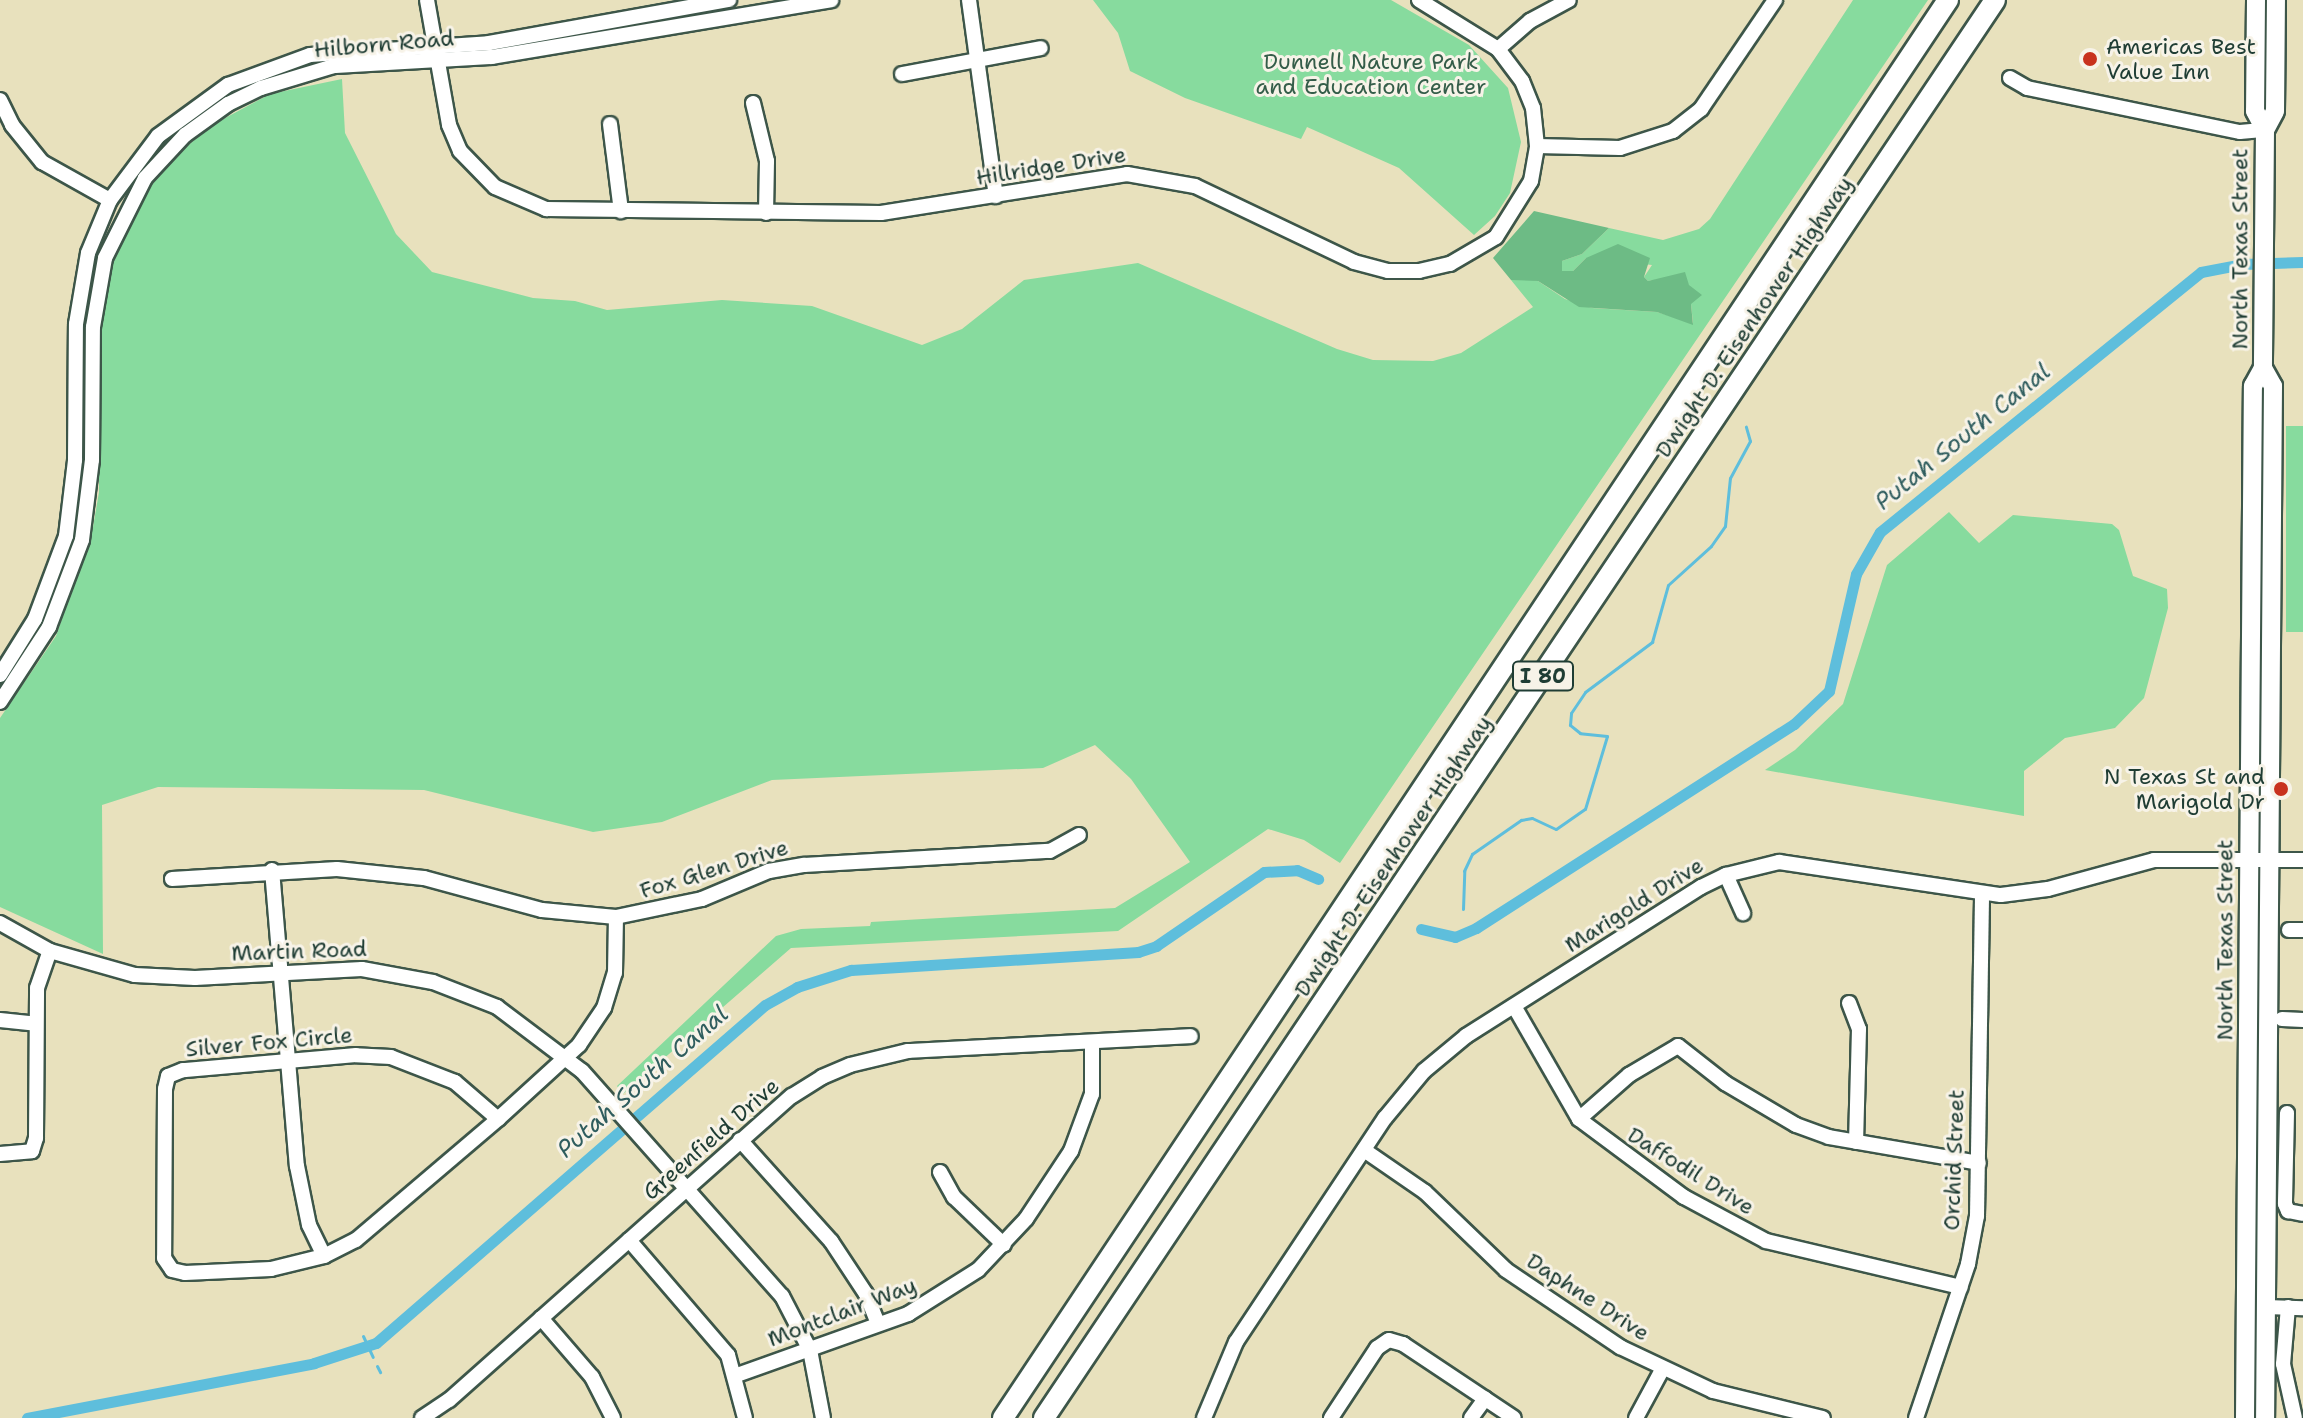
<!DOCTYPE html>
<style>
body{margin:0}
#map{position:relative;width:2303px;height:1418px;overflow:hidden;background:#e8e1bd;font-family:"Shantell Sans",sans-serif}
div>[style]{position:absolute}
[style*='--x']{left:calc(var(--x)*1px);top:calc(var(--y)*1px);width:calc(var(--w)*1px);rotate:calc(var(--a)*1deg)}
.green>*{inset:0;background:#87db9e;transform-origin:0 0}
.forest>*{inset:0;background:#6dbb85}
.stream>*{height:3px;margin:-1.5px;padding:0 1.5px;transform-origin:1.5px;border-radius:1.5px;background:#5ebedc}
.canal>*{height:11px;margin:-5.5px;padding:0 5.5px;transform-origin:5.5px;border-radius:5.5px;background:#5ebedc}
.roads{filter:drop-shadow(2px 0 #3d5649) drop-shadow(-2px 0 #3d5649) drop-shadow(0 2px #3d5649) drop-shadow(0 -2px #3d5649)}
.minor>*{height:14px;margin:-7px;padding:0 7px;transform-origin:7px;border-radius:7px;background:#fff}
.major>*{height:18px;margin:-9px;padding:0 9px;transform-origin:9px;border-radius:9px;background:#fff}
.highway>*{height:20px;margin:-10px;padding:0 10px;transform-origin:10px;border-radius:10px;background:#fff}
.dots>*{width:22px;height:22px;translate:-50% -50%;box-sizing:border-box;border:4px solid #f7f3e8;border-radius:50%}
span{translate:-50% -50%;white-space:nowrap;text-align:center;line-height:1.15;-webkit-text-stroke:6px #f7f3e8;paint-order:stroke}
.shield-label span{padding:2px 6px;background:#f7f3e8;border:2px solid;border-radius:6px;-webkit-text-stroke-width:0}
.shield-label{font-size:20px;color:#1f3d34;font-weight:700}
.street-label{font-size:22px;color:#1f3d34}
.poi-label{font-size:22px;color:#1f3d34}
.left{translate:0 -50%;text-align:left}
.right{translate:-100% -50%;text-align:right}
.park-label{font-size:22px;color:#345d49}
.water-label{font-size:24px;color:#2f5d5e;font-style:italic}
</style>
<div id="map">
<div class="green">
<i style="clip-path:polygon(1093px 0,1391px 0,1469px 45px,1508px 88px,1521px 142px,1510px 193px,1495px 216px,1474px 235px,1399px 168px,1307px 127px,1301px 139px,1185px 98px,1130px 71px,1118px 33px)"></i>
<i style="clip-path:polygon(1853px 0,1928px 0,1340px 863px,1304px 840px,1268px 829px,1118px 931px,791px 948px,623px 1094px,617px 1086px,776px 936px,801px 929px,870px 926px,871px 922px,1115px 908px,1190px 862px,1131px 779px,1095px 745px,1043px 768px,772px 780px,662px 822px,593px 832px,424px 790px,158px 787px,102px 805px,103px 954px,0 907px,0 718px,56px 636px,93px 527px,99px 492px,99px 320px,114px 251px,147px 191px,173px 158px,212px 125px,270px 94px,342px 79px,345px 133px,396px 234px,432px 272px,533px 298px,575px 301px,607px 310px,722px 300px,812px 306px,922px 345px,962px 329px,1024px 280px,1138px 263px,1337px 349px,1373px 360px,1433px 361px,1461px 353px,1533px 307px,1511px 280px,1516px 276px,1538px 281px,1565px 299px,1592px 308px,1657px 312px,1693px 323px,1689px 285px,1674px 277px,1648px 281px,1644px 277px,1652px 265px,1586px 258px,1573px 271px,1562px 271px,1562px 261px,1582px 254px,1609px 228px,1663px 240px,1699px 229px,1710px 219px)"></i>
<i style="left:2286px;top:426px;width:17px;height:206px"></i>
<i style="clip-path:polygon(1949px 512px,1979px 543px,2013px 515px,2112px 524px,2119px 530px,2133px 576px,2167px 589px,2168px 608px,2144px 698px,2115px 728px,2065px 738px,2024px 771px,2024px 816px,1765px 770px,1795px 750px,1843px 704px,1887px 565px)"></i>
</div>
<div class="forest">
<i style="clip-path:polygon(1534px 211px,1609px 228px,1582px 254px,1562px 261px,1562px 271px,1573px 271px,1586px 258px,1618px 244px,1650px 258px,1644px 277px,1648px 281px,1685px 272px,1689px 285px,1702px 295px,1691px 304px,1693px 325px,1657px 312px,1579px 307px,1538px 281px,1511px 280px,1493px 258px)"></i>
</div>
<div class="stream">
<i style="--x:1463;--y:909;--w:38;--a:-88"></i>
<i style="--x:1464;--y:871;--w:19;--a:-65"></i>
<i style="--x:1472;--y:854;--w:60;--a:-34.8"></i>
<i style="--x:1521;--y:820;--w:11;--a:-10"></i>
<i style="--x:1532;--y:818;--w:26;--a:25"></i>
<i style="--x:1556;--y:829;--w:35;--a:-35"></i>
<i style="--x:1585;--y:809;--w:76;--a:-73.2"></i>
<i style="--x:1607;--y:736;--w:27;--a:-174"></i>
<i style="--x:1580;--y:733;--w:13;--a:-141"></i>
<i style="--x:1570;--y:725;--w:12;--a:-85"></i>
<i style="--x:1571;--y:713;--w:25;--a:-56"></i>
<i style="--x:1585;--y:692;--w:84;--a:-36.7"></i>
<i style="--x:1652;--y:642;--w:59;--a:-74.3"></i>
<i style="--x:1668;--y:585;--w:58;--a:-42.2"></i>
<i style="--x:1711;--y:546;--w:24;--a:-55"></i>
<i style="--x:1725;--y:526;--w:48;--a:-84.1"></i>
<i style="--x:1730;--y:478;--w:42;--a:-61.6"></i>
<i style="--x:1750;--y:441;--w:15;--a:-106"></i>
<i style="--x:363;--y:1336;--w:23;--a:65"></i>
<i style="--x:377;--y:1366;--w:7;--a:63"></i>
</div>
<div class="canal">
<i style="--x:1421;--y:929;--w:35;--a:13"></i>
<i style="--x:1455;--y:937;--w:23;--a:-23"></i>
<i style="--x:1476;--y:928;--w:378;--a:-32.7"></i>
<i style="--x:1794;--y:724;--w:48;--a:-43.3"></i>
<i style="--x:1829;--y:691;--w:120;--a:-77"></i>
<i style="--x:1856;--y:574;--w:48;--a:-60.3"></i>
<i style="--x:1880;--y:532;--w:413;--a:-39"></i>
<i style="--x:2201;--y:272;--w:43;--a:-10.8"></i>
<i style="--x:2243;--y:264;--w:60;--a:-1.9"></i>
<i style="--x:27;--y:1418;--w:292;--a:-10.8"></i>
<i style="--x:314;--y:1363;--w:65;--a:-17.9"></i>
<i style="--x:376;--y:1343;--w:515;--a:-40.99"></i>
<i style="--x:765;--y:1005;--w:37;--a:-29"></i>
<i style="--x:797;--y:987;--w:57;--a:-17.5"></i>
<i style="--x:851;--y:970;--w:288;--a:-3.6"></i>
<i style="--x:1138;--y:952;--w:19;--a:-18"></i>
<i style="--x:1156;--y:946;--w:131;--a:-34.4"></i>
<i style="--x:1264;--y:872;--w:33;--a:-3"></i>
<i style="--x:1297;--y:870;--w:23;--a:23"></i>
</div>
<div class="roads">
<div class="minor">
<i style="--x:427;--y:0;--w:127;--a:80"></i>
<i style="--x:449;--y:125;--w:28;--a:67"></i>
<i style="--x:460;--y:151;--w:50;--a:45.8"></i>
<i style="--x:495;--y:187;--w:56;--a:23.3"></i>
<i style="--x:546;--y:209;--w:335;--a:0.7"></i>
<i style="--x:881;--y:213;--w:249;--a:-9"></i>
<i style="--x:1127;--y:174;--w:69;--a:10"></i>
<i style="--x:1195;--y:186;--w:176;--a:25.5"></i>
<i style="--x:1354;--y:262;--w:35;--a:15"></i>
<i style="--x:1388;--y:271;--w:31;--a:0"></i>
<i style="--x:1419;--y:271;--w:32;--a:-13"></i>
<i style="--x:1450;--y:264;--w:53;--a:-30.4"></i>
<i style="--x:1496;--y:237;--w:66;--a:-58"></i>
<i style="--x:1531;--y:181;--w:36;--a:-80"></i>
<i style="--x:1537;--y:146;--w:38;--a:-96"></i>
<i style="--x:1533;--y:108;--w:29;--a:-112"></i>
<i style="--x:1522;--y:81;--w:40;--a:-127"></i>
<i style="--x:1498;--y:49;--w:93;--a:-148.2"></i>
<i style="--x:969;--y:0;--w:198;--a:82.2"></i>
<i style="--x:1498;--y:49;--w:43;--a:-41.2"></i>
<i style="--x:1530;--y:21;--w:44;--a:-28.3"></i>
<i style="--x:902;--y:74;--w:141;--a:-10.6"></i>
<i style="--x:2010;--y:78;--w:20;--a:30"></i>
<i style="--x:2027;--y:88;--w:217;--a:11.7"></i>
<i style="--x:2240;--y:132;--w:25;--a:-5"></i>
<i style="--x:0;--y:100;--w:28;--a:64"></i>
<i style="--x:12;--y:125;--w:48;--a:51"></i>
<i style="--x:42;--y:162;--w:78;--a:29.2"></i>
<i style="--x:753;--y:103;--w:60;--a:76.4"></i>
<i style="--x:767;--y:161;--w:52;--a:91.1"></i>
<i style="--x:610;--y:124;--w:88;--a:82.8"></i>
<i style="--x:1537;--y:146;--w:83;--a:1.4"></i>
<i style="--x:1620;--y:148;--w:56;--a:-17.8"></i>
<i style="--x:1673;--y:131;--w:36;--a:-38"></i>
<i style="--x:1701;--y:109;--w:132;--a:-55.8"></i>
<i style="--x:0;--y:675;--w:66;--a:-58"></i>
<i style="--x:35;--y:619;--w:89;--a:-69.5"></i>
<i style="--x:66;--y:536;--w:77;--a:-83.2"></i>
<i style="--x:75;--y:460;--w:136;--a:-89.6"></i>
<i style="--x:76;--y:324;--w:72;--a:-80.4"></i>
<i style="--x:88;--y:253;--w:57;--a:-67.5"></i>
<i style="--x:110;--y:200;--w:80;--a:-53.1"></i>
<i style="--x:158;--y:136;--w:87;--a:-36.1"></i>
<i style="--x:228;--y:85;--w:87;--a:-20.1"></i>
<i style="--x:310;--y:55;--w:179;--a:-3.8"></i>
<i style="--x:489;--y:43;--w:244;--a:-10.2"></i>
<i style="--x:0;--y:702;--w:90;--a:-56.8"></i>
<i style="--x:49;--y:627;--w:93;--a:-69.2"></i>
<i style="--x:82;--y:540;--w:81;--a:-82.9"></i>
<i style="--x:92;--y:460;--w:133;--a:-89.6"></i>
<i style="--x:93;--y:327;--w:70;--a:-80.1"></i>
<i style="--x:105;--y:258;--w:89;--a:-63.4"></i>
<i style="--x:145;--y:178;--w:59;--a:-47.1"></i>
<i style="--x:185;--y:135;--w:53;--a:-35.8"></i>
<i style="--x:228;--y:104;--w:37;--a:-26"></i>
<i style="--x:261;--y:88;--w:76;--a:-16.8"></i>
<i style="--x:334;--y:66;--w:158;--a:-3.3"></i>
<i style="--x:492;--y:57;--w:344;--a:-9.5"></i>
<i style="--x:272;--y:870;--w:297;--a:85.2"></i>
<i style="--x:297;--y:1166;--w:60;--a:78.5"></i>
<i style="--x:309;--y:1225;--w:34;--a:64"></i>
<i style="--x:1726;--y:875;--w:42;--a:65.9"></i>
<i style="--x:172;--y:879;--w:165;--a:-3.5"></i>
<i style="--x:337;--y:869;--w:87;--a:5.9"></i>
<i style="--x:424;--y:878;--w:122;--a:15.2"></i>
<i style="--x:542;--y:910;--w:74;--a:5.4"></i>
<i style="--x:616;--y:917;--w:88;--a:-11.8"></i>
<i style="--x:702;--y:899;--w:73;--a:-22.7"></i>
<i style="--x:769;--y:871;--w:36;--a:-10"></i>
<i style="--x:804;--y:865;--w:246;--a:-3.3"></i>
<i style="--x:1050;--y:851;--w:33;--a:-29"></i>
<i style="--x:0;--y:923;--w:57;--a:29.2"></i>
<i style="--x:50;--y:951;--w:88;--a:15.8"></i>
<i style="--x:135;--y:975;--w:60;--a:2.9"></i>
<i style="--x:195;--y:978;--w:167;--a:-3.1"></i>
<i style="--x:362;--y:969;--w:72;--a:10.4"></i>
<i style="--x:433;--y:982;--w:69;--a:21.3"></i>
<i style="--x:497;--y:1007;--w:106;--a:37"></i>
<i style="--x:582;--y:1071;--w:301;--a:48.4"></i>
<i style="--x:782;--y:1296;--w:61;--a:62.6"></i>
<i style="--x:810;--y:1350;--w:69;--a:79.2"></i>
<i style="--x:2289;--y:930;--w:14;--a:0"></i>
<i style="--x:1849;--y:1003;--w:28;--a:69"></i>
<i style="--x:1859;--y:1029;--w:113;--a:91.5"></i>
<i style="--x:1514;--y:1006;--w:130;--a:60.1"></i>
<i style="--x:1579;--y:1119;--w:131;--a:36.6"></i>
<i style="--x:1684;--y:1197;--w:93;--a:28.2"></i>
<i style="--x:1766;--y:1241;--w:200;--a:13.3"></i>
<i style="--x:2282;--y:1019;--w:21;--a:3"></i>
<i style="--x:0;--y:1020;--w:36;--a:6"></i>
<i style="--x:2287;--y:1113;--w:91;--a:91.3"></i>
<i style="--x:2285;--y:1204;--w:8;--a:67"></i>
<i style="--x:2288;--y:1211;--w:15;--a:11"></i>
<i style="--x:498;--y:1119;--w:57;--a:-139.3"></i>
<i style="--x:455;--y:1082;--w:69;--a:-158.7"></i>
<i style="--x:391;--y:1057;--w:35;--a:-177"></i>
<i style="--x:356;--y:1055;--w:174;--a:175"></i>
<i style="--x:183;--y:1070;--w:16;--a:158"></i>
<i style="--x:168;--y:1076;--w:13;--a:103"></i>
<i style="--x:165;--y:1089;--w:169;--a:90.3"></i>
<i style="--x:164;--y:1258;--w:14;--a:56"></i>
<i style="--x:172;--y:1270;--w:13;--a:13"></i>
<i style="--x:185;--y:1273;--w:86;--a:-2.7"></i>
<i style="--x:271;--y:1269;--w:55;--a:-13.8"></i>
<i style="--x:324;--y:1256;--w:36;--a:-27"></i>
<i style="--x:356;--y:1240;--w:187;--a:-40.4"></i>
<i style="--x:498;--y:1119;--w:110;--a:-42.4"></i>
<i style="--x:579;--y:1045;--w:45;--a:-56"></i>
<i style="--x:604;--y:1008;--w:37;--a:-73"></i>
<i style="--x:615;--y:973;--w:56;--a:-89"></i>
<i style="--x:1579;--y:1119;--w:67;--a:-41.3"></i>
<i style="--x:1629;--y:1075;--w:57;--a:-30.6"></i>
<i style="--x:1678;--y:1046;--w:60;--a:38.2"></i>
<i style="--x:1725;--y:1083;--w:82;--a:30.6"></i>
<i style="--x:1796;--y:1125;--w:35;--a:20"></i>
<i style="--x:1829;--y:1137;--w:152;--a:9.8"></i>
<i style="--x:740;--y:1140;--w:136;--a:48"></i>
<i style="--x:831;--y:1241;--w:64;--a:56.6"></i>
<i style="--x:866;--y:1294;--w:32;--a:68"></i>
<i style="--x:1364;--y:1150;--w:74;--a:34.5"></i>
<i style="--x:1425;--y:1192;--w:112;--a:43.9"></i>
<i style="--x:1506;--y:1270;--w:138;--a:34"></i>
<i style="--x:1620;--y:1347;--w:103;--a:25.3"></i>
<i style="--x:1713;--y:1391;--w:113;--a:13.8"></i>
<i style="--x:0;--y:1154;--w:32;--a:-5"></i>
<i style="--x:32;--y:1151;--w:14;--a:-73"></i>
<i style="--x:36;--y:1138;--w:150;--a:-89.6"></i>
<i style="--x:37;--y:988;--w:39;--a:-71"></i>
<i style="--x:940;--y:1172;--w:29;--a:61"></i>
<i style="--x:954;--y:1197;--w:69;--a:43.8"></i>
<i style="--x:629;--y:1240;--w:152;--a:49.3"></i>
<i style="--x:728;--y:1355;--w:65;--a:74.9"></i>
<i style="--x:2266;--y:1307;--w:37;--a:2"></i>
<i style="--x:2288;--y:1307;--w:57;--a:95"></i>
<i style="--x:2283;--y:1364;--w:55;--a:77.5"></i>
<i style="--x:541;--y:1318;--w:78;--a:49.2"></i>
<i style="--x:592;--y:1377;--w:46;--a:62.9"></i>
<i style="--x:737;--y:1375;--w:182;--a:-19.6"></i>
<i style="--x:908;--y:1314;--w:83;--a:-32.2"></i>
<i style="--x:978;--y:1270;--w:70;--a:-46.7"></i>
<i style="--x:1026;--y:1219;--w:82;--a:-56.5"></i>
<i style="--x:1071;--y:1151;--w:61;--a:-69.8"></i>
<i style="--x:1092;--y:1094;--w:52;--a:-90"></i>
<i style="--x:422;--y:1418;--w:32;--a:-34"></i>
<i style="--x:449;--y:1400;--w:458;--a:-41.6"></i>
<i style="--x:792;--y:1096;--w:36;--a:-32"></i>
<i style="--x:822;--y:1077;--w:30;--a:-23"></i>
<i style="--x:850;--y:1065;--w:60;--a:-13.6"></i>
<i style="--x:908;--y:1051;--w:283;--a:-3"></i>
<i style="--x:1204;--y:1418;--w:82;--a:-67.2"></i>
<i style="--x:1236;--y:1342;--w:269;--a:-56.4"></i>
<i style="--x:1385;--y:1118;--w:61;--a:-50.3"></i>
<i style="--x:1424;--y:1071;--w:55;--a:-39.8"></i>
<i style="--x:1466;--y:1036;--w:278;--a:-32.4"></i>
<i style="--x:1701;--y:887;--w:28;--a:-26"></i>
<i style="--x:1726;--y:875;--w:55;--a:-13.8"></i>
<i style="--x:1779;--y:862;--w:224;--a:8.5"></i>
<i style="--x:2001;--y:895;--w:47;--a:-7.3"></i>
<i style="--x:2048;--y:889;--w:110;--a:-15.3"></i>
<i style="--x:2154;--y:860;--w:149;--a:0"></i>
<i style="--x:1331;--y:1418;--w:84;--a:-56.7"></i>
<i style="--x:1377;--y:1348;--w:14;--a:-34"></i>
<i style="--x:1389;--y:1340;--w:15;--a:16"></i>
<i style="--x:1403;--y:1344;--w:133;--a:33.7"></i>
<i style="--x:1471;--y:1418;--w:24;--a:-54"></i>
<i style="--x:1636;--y:1418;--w:55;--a:-61.6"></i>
<i style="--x:1916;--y:1418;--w:163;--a:-71.3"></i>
<i style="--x:1968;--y:1264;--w:49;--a:-79.4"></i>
<i style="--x:1977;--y:1216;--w:322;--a:-89.1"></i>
</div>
<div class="major">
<i style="--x:2256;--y:0;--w:111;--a:90.5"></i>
<i style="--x:2255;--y:111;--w:21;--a:62"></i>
<i style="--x:2265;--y:130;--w:238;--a:90.5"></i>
<i style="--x:2263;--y:368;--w:21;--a:61"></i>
<i style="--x:2273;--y:386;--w:1032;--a:90.44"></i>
<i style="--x:2265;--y:130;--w:21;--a:-62"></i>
<i style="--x:2275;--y:111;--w:111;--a:-89.5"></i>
<i style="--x:2245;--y:1418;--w:1032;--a:-89.56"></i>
<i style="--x:2253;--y:386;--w:21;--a:-61"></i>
</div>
<div class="highway">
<i style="--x:1003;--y:1418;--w:1704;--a:-56.32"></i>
<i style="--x:1044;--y:1418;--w:1707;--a:-56.15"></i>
</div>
</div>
<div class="dots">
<i style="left:2090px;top:59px;background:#c8321e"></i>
<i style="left:2281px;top:789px;background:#c8321e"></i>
</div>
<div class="shield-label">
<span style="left:1543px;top:676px">I 80</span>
</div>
<div class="street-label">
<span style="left:384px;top:44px;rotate:-5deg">Hilborn Road</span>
<span style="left:1051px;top:166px;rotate:-9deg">Hillridge Drive</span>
<span style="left:2240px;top:249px;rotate:-90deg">North Texas Street</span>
<span style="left:1754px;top:317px;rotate:-56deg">Dwight D. Eisenhower Highway</span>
<span style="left:1393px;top:856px;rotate:-56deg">Dwight D. Eisenhower Highway</span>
<span style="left:714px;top:869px;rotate:-17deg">Fox Glen Drive</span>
<span style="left:1634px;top:905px;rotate:-32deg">Marigold Drive</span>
<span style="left:2225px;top:940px;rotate:-90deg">North Texas Street</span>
<span style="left:299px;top:951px;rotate:-2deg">Martin Road</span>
<span style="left:269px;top:1042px;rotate:-5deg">Silver Fox Circle</span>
<span style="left:711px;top:1139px;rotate:-41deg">Greenfield Drive</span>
<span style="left:1954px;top:1160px;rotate:-88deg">Orchid Street</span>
<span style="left:1691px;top:1171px;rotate:32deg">Daffodil Drive</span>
<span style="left:1588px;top:1297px;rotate:33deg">Daphne Drive</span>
<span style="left:842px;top:1312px;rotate:-21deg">Montclair Way</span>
</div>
<div class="poi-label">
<span class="left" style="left:2106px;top:59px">Americas Best<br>Value Inn</span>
<span class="right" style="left:2265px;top:789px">N Texas St and<br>Marigold Dr</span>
</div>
<div class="park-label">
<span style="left:1371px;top:74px">Dunnell Nature Park<br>and Education Center</span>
</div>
<div class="water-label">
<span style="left:1963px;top:437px;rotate:-39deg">Putah South Canal</span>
<span style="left:643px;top:1082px;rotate:-41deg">Putah South Canal</span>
</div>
</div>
